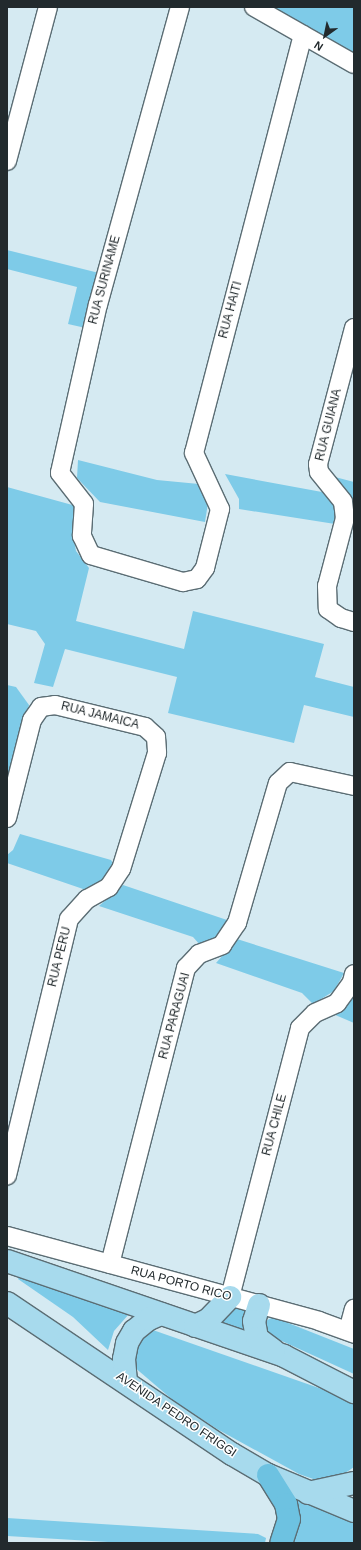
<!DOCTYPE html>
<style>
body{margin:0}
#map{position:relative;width:361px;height:1550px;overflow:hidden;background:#d5eaf2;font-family:Helvetica,sans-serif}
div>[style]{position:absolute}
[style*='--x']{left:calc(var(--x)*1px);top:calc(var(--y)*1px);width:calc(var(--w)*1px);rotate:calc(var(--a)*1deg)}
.green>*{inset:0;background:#7ecbe8}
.roads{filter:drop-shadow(1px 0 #5b6d74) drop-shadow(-1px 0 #5b6d74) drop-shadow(0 1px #5b6d74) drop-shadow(0 -1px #5b6d74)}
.minor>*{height:18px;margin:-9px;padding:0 9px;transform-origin:9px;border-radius:9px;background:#fff}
.major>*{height:22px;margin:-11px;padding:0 11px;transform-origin:11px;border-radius:11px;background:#a7daed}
.highway>*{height:22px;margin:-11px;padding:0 11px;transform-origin:11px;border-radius:11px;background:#6dc2e1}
span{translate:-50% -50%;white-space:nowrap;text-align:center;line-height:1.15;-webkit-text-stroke:3px #fff;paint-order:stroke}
.street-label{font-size:12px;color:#222a2d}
.frame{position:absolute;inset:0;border:8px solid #222a2d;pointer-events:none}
.north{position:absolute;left:305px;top:16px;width:40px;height:40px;-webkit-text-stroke:3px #fff;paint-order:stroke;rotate:213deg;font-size:11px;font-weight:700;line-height:16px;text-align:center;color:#222a2d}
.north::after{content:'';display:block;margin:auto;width:14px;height:18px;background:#222a2d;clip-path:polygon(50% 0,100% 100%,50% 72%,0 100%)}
</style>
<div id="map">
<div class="green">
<i style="clip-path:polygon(269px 7px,354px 7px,354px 53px)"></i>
<i style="clip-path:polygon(7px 250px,103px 274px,90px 329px,68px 324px,77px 287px,7px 269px)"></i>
<i style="clip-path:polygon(78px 460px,157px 480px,199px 484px,208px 503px,205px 522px,100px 502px,77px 478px)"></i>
<i style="clip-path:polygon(225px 474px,322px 492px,335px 503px,335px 524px,239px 509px,239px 499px)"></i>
<i style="clip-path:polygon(335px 477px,354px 482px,354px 504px,352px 500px)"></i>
<i style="clip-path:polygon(7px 487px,76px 506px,72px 529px,76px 551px,89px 568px,76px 621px,184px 649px,193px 611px,324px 644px,315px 677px,354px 687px,354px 717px,304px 705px,294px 743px,168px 713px,177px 677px,65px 649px,53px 687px,34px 683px,45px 644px,36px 631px,7px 624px)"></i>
<i style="clip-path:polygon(7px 685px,16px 687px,29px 705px,7px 803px)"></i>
<i style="clip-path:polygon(20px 834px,111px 860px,115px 866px,111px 875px,86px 890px,7px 863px,7px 855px,13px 850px)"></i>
<i style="clip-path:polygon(123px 885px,230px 921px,222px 934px,201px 946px,193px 937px,99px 906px)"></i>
<i style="clip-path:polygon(237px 939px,344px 973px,334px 991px,313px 1004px,302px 993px,216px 963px)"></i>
<i style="clip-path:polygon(354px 992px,354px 1023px,333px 1014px)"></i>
<i style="clip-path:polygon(19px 1275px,129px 1314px,114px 1331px,108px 1350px,73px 1317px,18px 1279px)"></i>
<i style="clip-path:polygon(229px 1304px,247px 1308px,249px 1333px,219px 1323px,229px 1315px)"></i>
<i style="clip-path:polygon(273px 1317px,354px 1349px,354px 1374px,273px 1337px,264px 1329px,264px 1322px)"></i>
<i style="clip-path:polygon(150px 1329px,336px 1394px,354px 1404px,354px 1467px,341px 1476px,328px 1479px,316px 1480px,299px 1474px,217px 1429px,174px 1401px,133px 1366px,133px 1343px)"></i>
<i style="clip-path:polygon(298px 1499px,354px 1520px,354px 1543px,287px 1543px,298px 1511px)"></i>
<i style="clip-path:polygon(7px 1518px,258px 1534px,266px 1538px,265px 1543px,125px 1543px,7px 1536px)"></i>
</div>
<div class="roads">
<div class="minor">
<i style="--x:180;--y:7;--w:308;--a:105.4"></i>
<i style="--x:98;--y:304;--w:173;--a:102.7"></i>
<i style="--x:60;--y:473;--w:39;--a:52"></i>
<i style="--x:84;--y:504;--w:32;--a:94"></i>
<i style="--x:82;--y:536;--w:21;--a:65"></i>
<i style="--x:91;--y:555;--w:96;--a:16.4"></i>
<i style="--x:183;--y:582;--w:14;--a:-12"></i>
<i style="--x:197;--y:579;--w:14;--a:-54"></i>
<i style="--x:205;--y:568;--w:61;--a:-75.7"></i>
<i style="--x:220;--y:509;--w:62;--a:-114.9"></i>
<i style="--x:194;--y:453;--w:432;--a:-75.4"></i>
<i style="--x:254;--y:7;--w:115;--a:29.7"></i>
<i style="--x:7;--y:161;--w:159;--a:-75.1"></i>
<i style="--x:354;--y:328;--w:141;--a:104.8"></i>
<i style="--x:318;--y:464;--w:8;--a:83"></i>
<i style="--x:319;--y:472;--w:38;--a:51"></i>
<i style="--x:343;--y:502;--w:16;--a:83"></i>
<i style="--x:345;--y:518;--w:70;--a:104.8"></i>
<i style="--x:327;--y:586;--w:23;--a:88"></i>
<i style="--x:328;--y:609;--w:16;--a:35"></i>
<i style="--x:341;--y:618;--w:14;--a:17"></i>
<i style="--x:7;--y:818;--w:101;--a:-75.7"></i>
<i style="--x:32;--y:720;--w:16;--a:-55"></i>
<i style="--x:41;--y:707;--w:14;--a:-8"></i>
<i style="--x:55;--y:705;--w:93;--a:13.7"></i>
<i style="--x:145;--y:727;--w:15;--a:42"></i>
<i style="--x:156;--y:737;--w:16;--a:86"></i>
<i style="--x:157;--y:753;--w:121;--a:107.2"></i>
<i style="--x:121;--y:869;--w:22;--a:124"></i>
<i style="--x:109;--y:887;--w:25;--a:151"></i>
<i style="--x:87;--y:899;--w:27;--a:132"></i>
<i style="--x:69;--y:919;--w:264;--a:103.6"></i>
<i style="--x:7;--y:1236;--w:323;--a:15.2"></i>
<i style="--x:319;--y:1321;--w:37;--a:20"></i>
<i style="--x:110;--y:1264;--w:306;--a:-75.6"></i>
<i style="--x:186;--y:968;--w:19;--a:-47"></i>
<i style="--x:199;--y:954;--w:25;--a:-21"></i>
<i style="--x:222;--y:945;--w:27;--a:-56"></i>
<i style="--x:237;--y:923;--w:146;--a:-73.7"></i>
<i style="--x:278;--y:783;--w:16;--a:-43"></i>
<i style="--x:290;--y:772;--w:66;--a:12.3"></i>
<i style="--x:230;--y:1297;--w:278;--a:-75.4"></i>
<i style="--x:300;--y:1028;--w:21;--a:-45"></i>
<i style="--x:315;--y:1013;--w:24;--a:-24"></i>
<i style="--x:337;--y:1003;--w:26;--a:-54"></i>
<i style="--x:352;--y:982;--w:8;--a:-76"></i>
<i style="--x:348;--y:1331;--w:23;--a:-75"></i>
</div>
<div class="major">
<i style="--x:7;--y:1261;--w:293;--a:18.9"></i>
<i style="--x:284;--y:1356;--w:79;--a:27.2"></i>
<i style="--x:7;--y:1303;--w:271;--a:33.9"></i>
<i style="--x:232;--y:1454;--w:42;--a:30.3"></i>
<i style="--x:268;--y:1475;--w:93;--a:22.7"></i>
<i style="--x:259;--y:1305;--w:17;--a:107"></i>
<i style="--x:254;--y:1321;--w:17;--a:80"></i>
<i style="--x:257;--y:1338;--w:21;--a:37"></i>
<i style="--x:195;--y:1326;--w:14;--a:-25"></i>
<i style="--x:208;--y:1320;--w:32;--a:-46"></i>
<i style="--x:126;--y:1382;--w:23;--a:-95"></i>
<i style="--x:124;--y:1359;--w:16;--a:-79"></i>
<i style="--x:127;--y:1343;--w:14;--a:-60"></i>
<i style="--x:134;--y:1331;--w:19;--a:-39"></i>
<i style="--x:149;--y:1319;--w:13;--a:-23"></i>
<i style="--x:308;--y:1493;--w:47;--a:-12.3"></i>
</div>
<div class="highway">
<i style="--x:268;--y:1475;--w:34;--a:58"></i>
<i style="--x:286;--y:1504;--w:15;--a:79"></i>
<i style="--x:289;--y:1519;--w:25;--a:108"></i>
</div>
</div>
<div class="street-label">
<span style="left:105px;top:280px;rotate:-75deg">RUA SURINAME</span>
<span style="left:231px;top:310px;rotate:-75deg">RUA HAITI</span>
<span style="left:329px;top:425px;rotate:-76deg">RUA GUIANA</span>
<span style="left:100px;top:716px;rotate:14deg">RUA JAMAICA</span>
<span style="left:60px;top:957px;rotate:-76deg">RUA PERU</span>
<span style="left:175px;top:1016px;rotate:-75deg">RUA PARAGUAI</span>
<span style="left:275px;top:1125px;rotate:-75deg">RUA CHILE</span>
<span style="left:181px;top:1284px;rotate:15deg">RUA PORTO RICO</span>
<span style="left:176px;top:1415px;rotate:34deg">AVENIDA PEDRO FRIGGI</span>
</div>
<div class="frame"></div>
<div class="north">N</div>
</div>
